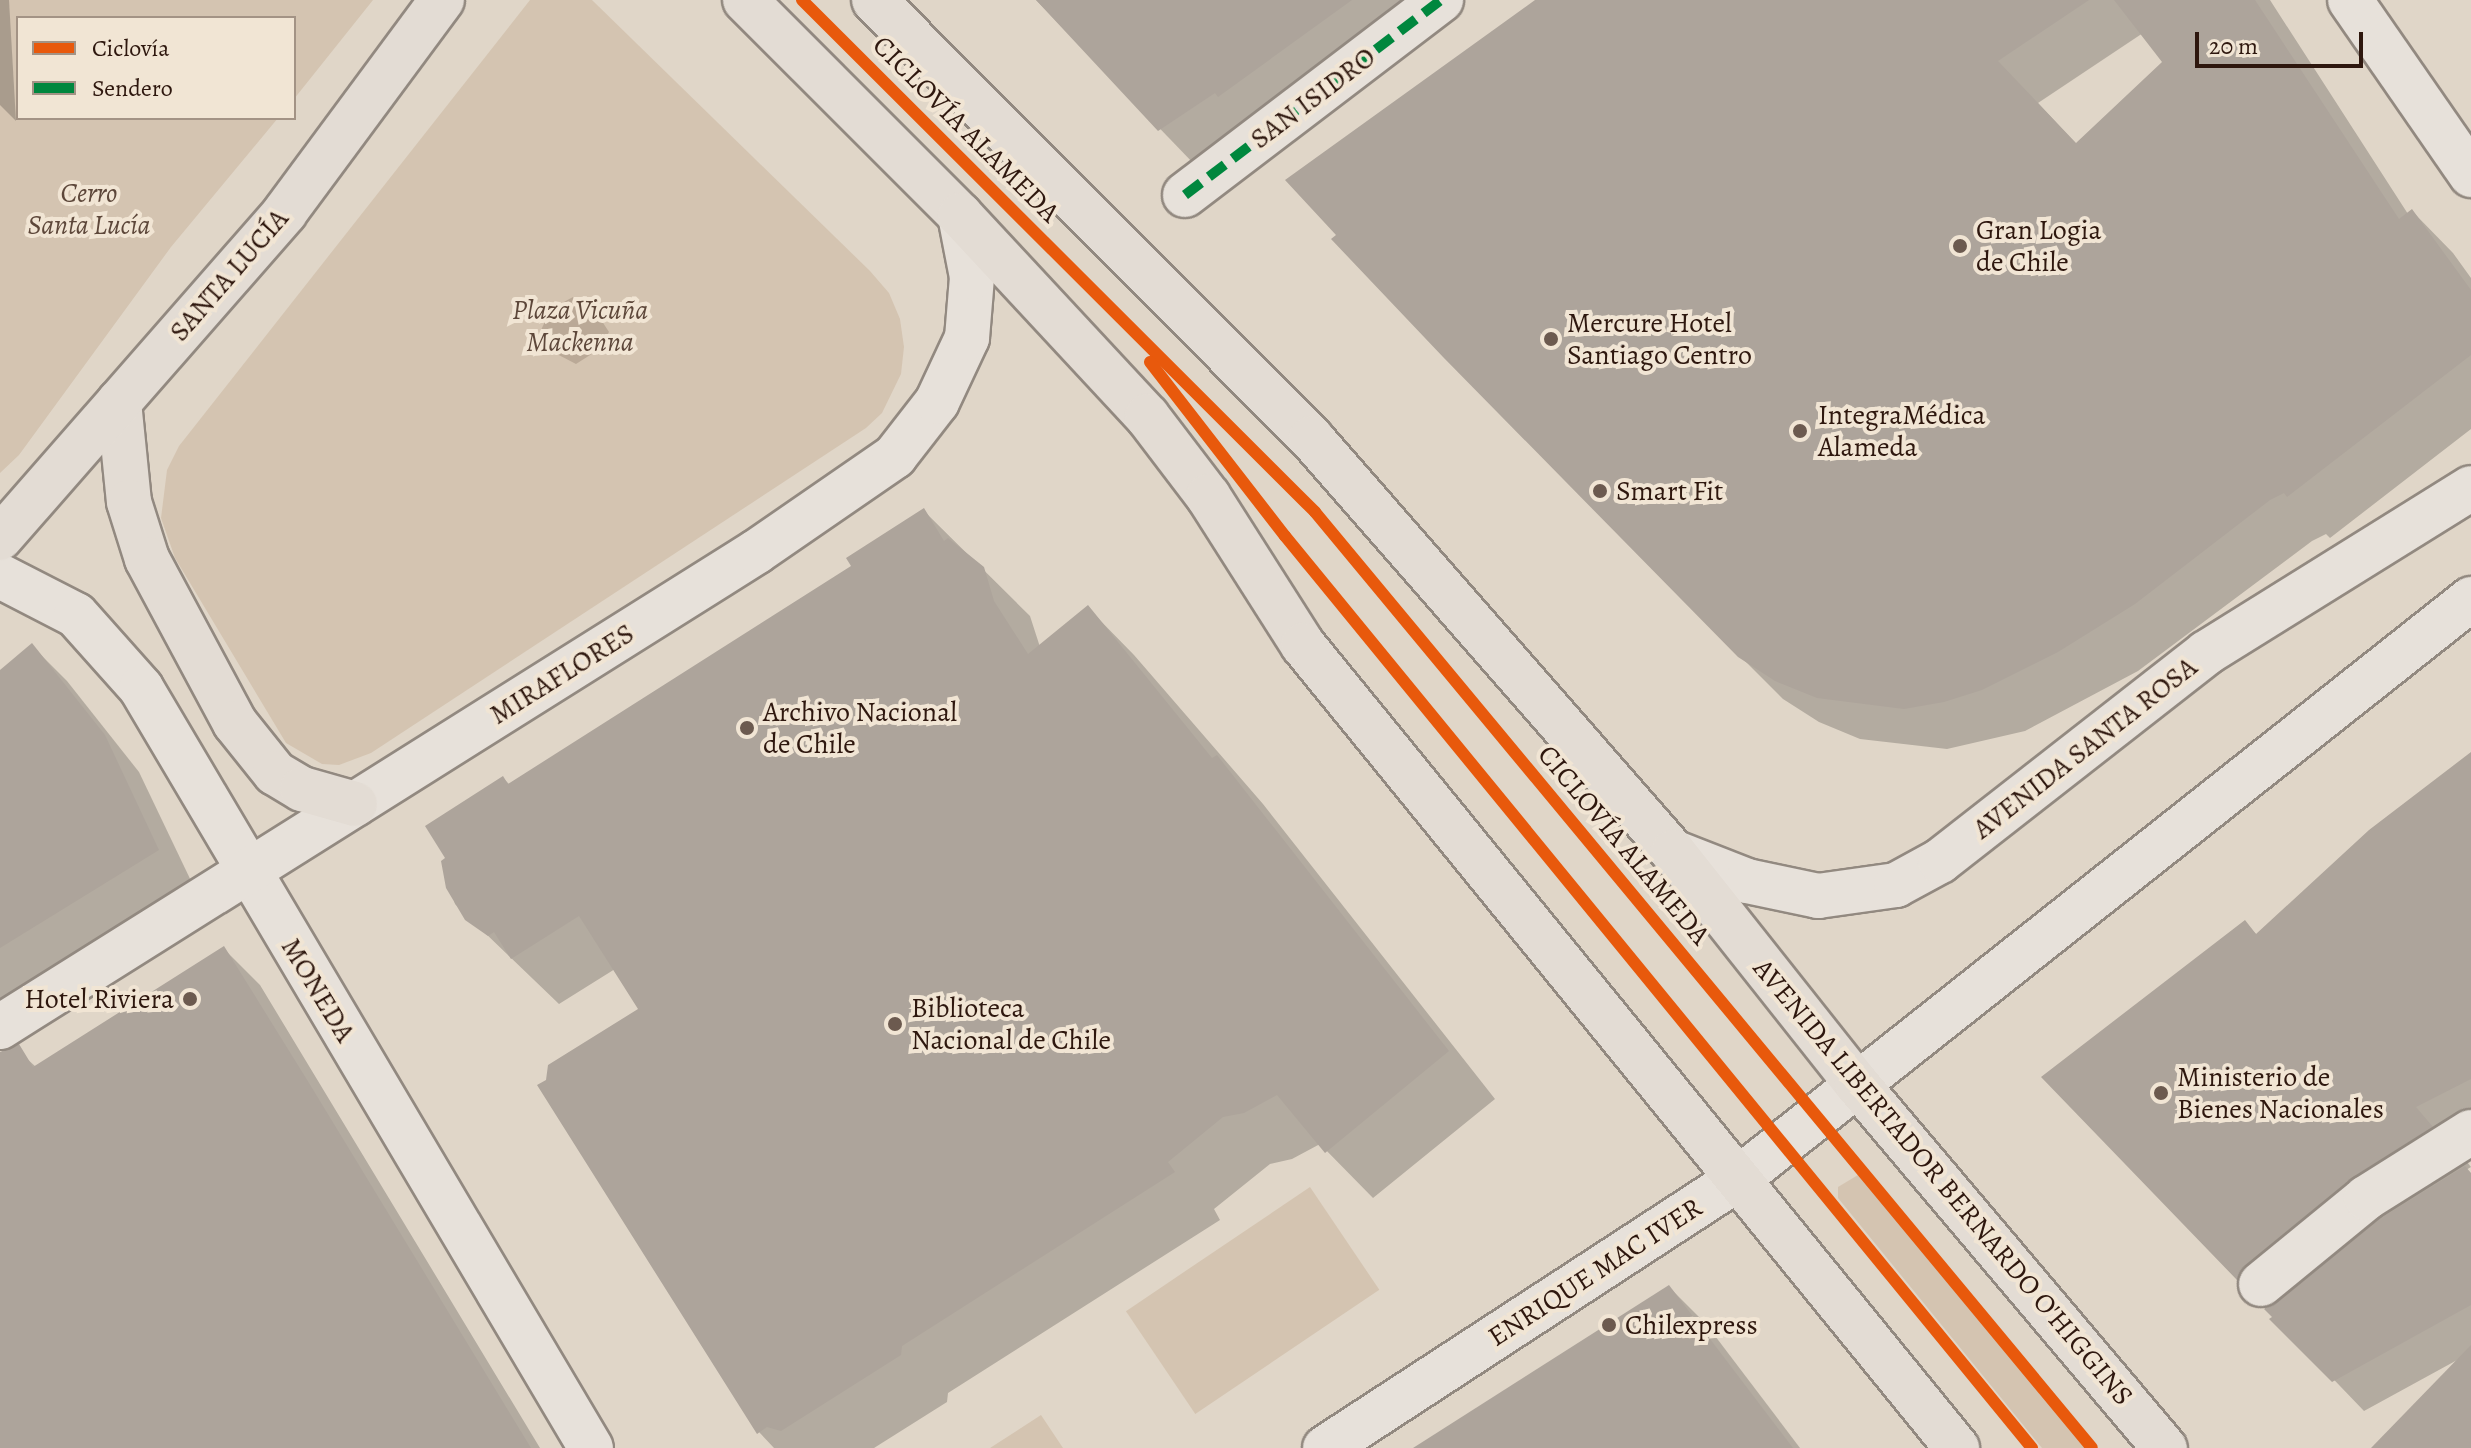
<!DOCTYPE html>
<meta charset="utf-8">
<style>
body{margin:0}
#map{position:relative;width:2471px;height:1448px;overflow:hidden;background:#e0d6c8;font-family:Alegreya,serif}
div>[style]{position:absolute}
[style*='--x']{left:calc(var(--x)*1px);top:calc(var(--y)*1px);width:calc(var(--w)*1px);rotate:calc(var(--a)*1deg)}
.green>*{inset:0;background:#d4c4b1;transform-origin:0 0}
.water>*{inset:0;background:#baa997}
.shadow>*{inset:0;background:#0003}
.building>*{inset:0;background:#ada49b}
.roads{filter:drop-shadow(2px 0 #928980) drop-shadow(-2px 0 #928980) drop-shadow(0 2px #928980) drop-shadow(0 -2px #928980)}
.pedestrian>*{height:44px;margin:-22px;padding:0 22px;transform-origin:22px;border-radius:22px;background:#e7e1da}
.minor>*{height:44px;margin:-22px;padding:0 22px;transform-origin:22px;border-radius:22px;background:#e7e1da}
.tertiary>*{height:44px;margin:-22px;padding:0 22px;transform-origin:22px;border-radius:22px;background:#e7e1da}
.secondary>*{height:44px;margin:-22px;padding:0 22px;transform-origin:22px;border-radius:22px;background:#e7e1da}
.primary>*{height:44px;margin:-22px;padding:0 22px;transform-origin:22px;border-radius:22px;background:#e3dcd4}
.quiet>*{height:10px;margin-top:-5px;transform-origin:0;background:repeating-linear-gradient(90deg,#00873e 0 20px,transparent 0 30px)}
.cycleway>*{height:12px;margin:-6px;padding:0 6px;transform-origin:6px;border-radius:6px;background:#e8590c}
.dots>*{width:22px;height:22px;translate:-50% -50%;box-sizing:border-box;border:4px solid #f1e5d4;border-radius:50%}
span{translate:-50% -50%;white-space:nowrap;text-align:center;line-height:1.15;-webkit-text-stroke:8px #f1e5d4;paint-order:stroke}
.street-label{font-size:28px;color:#2e170e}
.park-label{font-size:28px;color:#5d473a;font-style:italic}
.poi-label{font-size:28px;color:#2e170e}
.left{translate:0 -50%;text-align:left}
.right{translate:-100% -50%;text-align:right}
.legend{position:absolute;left:16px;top:16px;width:280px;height:104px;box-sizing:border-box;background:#f1e5d4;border:2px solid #a39385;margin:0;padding:10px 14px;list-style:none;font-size:24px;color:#2e170e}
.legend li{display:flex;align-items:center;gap:16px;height:40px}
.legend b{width:40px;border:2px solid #a39385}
.scale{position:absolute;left:2195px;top:32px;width:168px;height:36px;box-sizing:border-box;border:4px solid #2e170e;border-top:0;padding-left:10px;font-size:24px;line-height:28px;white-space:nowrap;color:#2e170e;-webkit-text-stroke:6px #f1e5d4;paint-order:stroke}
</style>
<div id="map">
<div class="green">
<i style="clip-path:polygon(0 0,373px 0,294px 99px,294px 18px,18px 18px,18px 118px,278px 118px,171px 247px,19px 455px,0 473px)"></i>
<i style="clip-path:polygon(530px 0,592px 0,870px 271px,889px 293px,900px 319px,904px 347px,901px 374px,882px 413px,866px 428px,371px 753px,339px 765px,322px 764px,286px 743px,175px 558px,161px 518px,167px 470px,179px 446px)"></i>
<i style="clip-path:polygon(1858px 1175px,1867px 1179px,2089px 1448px,2042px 1448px,1838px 1198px,1838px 1187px)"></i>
<i style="left:1310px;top:1187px;width:124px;height:222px;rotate:56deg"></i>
<i style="clip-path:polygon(1041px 1415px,1063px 1448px,990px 1448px)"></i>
</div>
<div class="water">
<i style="clip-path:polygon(573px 297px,594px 309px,609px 332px,598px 350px,576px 364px,553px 352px,541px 330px,551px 309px)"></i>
</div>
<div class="shadow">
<i style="clip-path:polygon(0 0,9px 0,16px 121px,0 105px)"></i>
<i style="clip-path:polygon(1036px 0,1436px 0,1195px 165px)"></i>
<i style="clip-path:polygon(evenodd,1537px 0,2270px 0,2408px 214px,2412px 211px,2453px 253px,2471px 278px,2471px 429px,2330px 538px,2326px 534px,2312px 541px,2138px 671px,2025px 731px,1947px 749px,1860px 739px,1819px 722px,1783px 699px,1740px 656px,1537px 0,2143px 33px,2165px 63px,2077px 145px,2038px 103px,2143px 33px)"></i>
<i style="clip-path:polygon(924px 511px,1030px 616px,1040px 647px,1088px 608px,1134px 655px,1263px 804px,1495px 1099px,1373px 1198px,1320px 1144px,1292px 1159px,1270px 1164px,1214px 1209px,1220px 1220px,948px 1393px,947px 1402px,874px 1448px,774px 1448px,759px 1432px,640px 1010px,615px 969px,559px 1004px,455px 904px,443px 862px,503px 778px,510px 785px,854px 567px)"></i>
<i style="clip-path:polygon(32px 646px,67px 681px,139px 772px,193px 885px,0 1004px,0 673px)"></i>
<i style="clip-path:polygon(2471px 768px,2471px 1139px,2455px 1147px,2471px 1167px,2466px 1170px,2471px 1175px,2471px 1448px,2395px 1448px,2459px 1359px,2364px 1411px,2044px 1078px,2245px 923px,2258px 936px)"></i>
<i style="clip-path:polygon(223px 948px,260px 985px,540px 1448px,0 1448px,0 1073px,25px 1057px,36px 1067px)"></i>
<i style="clip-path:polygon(1669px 1287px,1706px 1324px,1800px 1448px,1417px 1448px)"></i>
</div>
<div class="building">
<i style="clip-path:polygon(1036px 0,1352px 0,1218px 97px,1215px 93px,1158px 131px)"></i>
<i style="clip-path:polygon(1535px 0,2089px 0,1998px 61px,2076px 143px,2162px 62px,2114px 0,2255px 0,2399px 219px,2412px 209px,2471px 290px,2471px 355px,2287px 497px,2284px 493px,2270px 500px,2135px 604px,2058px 652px,1982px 690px,1944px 702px,1904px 709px,1817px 698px,1775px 681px,1738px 657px,1443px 357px,1331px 239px,1336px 235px,1285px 180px)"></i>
<i style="clip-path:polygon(924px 508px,944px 541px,948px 538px,984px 567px,994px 601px,1028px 654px,1088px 605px,1212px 758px,1217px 755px,1449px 1051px,1325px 1153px,1277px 1095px,1244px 1113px,1223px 1117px,1168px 1162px,1175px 1172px,902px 1346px,901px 1355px,781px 1431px,767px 1427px,757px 1434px,537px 1085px,546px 1080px,548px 1065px,638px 1009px,579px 916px,511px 959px,494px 932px,488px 936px,465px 920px,446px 888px,441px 861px,445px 858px,425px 826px,503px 776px,508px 784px,851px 566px,846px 558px)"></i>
<i style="clip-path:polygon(32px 643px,105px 735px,159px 850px,0 948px,0 670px)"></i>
<i style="clip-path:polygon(2471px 752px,2471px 1079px,2416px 1107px,2433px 1127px,2350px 1179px,2245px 1265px,2237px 1280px,2041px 1077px,2245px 920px,2256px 934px,2369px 830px)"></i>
<i style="clip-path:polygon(224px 946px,309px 1083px,531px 1448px,0 1448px,0 1052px,19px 1044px,33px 1067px)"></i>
<i style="clip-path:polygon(2465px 1166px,2471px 1173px,2471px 1305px,2332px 1382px,2269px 1319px,2272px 1317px,2264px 1309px,2381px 1218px)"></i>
<i style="clip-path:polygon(1669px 1285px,1793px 1448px,1413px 1448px)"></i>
<i style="clip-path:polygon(2471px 1345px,2471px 1448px,2371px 1448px)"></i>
</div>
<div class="roads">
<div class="pedestrian">
<i style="--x:1185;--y:195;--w:322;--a:-37.3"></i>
</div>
<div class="minor">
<i style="--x:2350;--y:0;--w:213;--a:55.3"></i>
<i style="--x:0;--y:576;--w:85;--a:27.2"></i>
<i style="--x:76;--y:615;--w:98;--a:48.3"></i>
<i style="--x:141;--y:688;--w:883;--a:59.37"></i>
<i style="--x:2261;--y:1284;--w:136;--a:-39.3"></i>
<i style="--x:2366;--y:1198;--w:124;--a:-32.2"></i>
<i style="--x:1325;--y:1448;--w:493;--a:-33.1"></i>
</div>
<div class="tertiary">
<i style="--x:0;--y:1027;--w:893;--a:-32.14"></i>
<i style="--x:756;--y:552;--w:169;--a:-34.6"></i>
<i style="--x:895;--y:456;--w:68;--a:-52.1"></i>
<i style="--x:937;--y:402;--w:71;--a:-64.9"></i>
<i style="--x:967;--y:338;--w:61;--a:-85.3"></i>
<i style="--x:972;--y:277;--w:63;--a:-101"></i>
</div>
<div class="secondary">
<i style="--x:1673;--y:852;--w:79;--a:21.4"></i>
<i style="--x:1747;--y:881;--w:73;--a:11.9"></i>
<i style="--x:1818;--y:896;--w:79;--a:-8"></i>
<i style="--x:1896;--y:885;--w:50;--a:-28.6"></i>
<i style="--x:1940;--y:861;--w:338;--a:-38"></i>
<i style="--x:2206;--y:653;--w:312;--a:-31.9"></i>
<i style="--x:1738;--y:1179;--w:935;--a:-38.35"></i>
</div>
<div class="primary">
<i style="--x:745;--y:0;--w:304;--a:45"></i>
<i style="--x:960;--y:215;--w:275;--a:47.1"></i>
<i style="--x:1147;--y:416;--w:101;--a:52.7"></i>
<i style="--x:1208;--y:496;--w:177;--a:57.5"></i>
<i style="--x:1303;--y:645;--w:1036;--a:50.84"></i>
<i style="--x:874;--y:0;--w:619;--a:45.07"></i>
<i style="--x:1311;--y:438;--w:550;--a:48.83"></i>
<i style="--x:1673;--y:852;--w:296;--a:51.6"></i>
<i style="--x:1857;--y:1084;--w:477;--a:49.8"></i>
<i style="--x:119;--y:402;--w:100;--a:84.3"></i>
<i style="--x:129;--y:502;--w:60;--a:72.5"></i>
<i style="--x:147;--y:559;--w:186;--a:61.8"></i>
<i style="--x:235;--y:723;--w:64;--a:51.3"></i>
<i style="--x:275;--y:773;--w:31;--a:31"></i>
<i style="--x:302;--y:789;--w:55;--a:15.8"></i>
<i style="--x:0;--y:538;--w:433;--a:-48.8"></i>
<i style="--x:285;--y:212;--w:264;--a:-53.5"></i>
</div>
</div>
<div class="quiet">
<i style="--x:1185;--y:195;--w:322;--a:-37.3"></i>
</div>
<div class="cycleway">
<i style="--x:802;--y:0;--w:725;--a:44.94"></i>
<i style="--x:1315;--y:512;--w:1216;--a:50.3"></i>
<i style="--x:1150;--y:362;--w:220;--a:52.2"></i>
<i style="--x:1285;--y:536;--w:1179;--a:50.68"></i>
</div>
<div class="dots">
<i style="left:1960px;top:246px;background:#6c5a4f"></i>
<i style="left:1551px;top:339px;background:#6c5a4f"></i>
<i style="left:1800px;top:431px;background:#6c5a4f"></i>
<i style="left:1600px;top:491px;background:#6c5a4f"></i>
<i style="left:747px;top:728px;background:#6c5a4f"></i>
<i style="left:190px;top:999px;background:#6c5a4f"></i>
<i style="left:895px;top:1024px;background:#6c5a4f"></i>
<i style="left:2161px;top:1093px;background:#6c5a4f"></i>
<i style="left:1609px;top:1325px;background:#6c5a4f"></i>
</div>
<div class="street-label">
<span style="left:1313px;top:98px;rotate:-37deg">SAN ISIDRO</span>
<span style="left:966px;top:129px;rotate:45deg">CICLOVÍA ALAMEDA</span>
<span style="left:229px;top:275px;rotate:-49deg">SANTA LUCÍA</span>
<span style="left:562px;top:674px;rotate:-32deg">MIRAFLORES</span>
<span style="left:2085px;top:748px;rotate:-38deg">AVENIDA SANTA ROSA</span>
<span style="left:1624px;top:845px;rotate:50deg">CICLOVÍA ALAMEDA</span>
<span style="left:318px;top:990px;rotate:59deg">MONEDA</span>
<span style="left:1943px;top:1182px;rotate:50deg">AVENIDA LIBERTADOR BERNARDO O'HIGGINS</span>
<span style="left:1595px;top:1272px;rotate:-33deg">ENRIQUE MAC IVER</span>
</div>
<div class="park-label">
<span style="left:89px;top:209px">Cerro<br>Santa Lucía</span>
<span style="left:580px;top:326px">Plaza Vicuña<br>Mackenna</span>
</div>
<div class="poi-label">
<span class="left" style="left:1976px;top:246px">Gran Logia<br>de Chile</span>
<span class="left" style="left:1567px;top:339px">Mercure Hotel<br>Santiago Centro</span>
<span class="left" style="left:1818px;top:431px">IntegraMédica<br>Alameda</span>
<span class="left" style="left:1616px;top:491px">Smart Fit</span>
<span class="left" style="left:763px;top:728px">Archivo Nacional<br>de Chile</span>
<span class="right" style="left:174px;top:999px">Hotel Riviera</span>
<span class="left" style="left:911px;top:1024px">Biblioteca<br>Nacional de Chile</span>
<span class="left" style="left:2177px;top:1093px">Ministerio de<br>Bienes Nacionales</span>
<span class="left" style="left:1625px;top:1325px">Chilexpress</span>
</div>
<ul class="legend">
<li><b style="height:10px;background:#e8590c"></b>Ciclovía</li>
<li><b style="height:10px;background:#00873e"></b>Sendero</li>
</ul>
<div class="scale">20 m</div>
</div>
